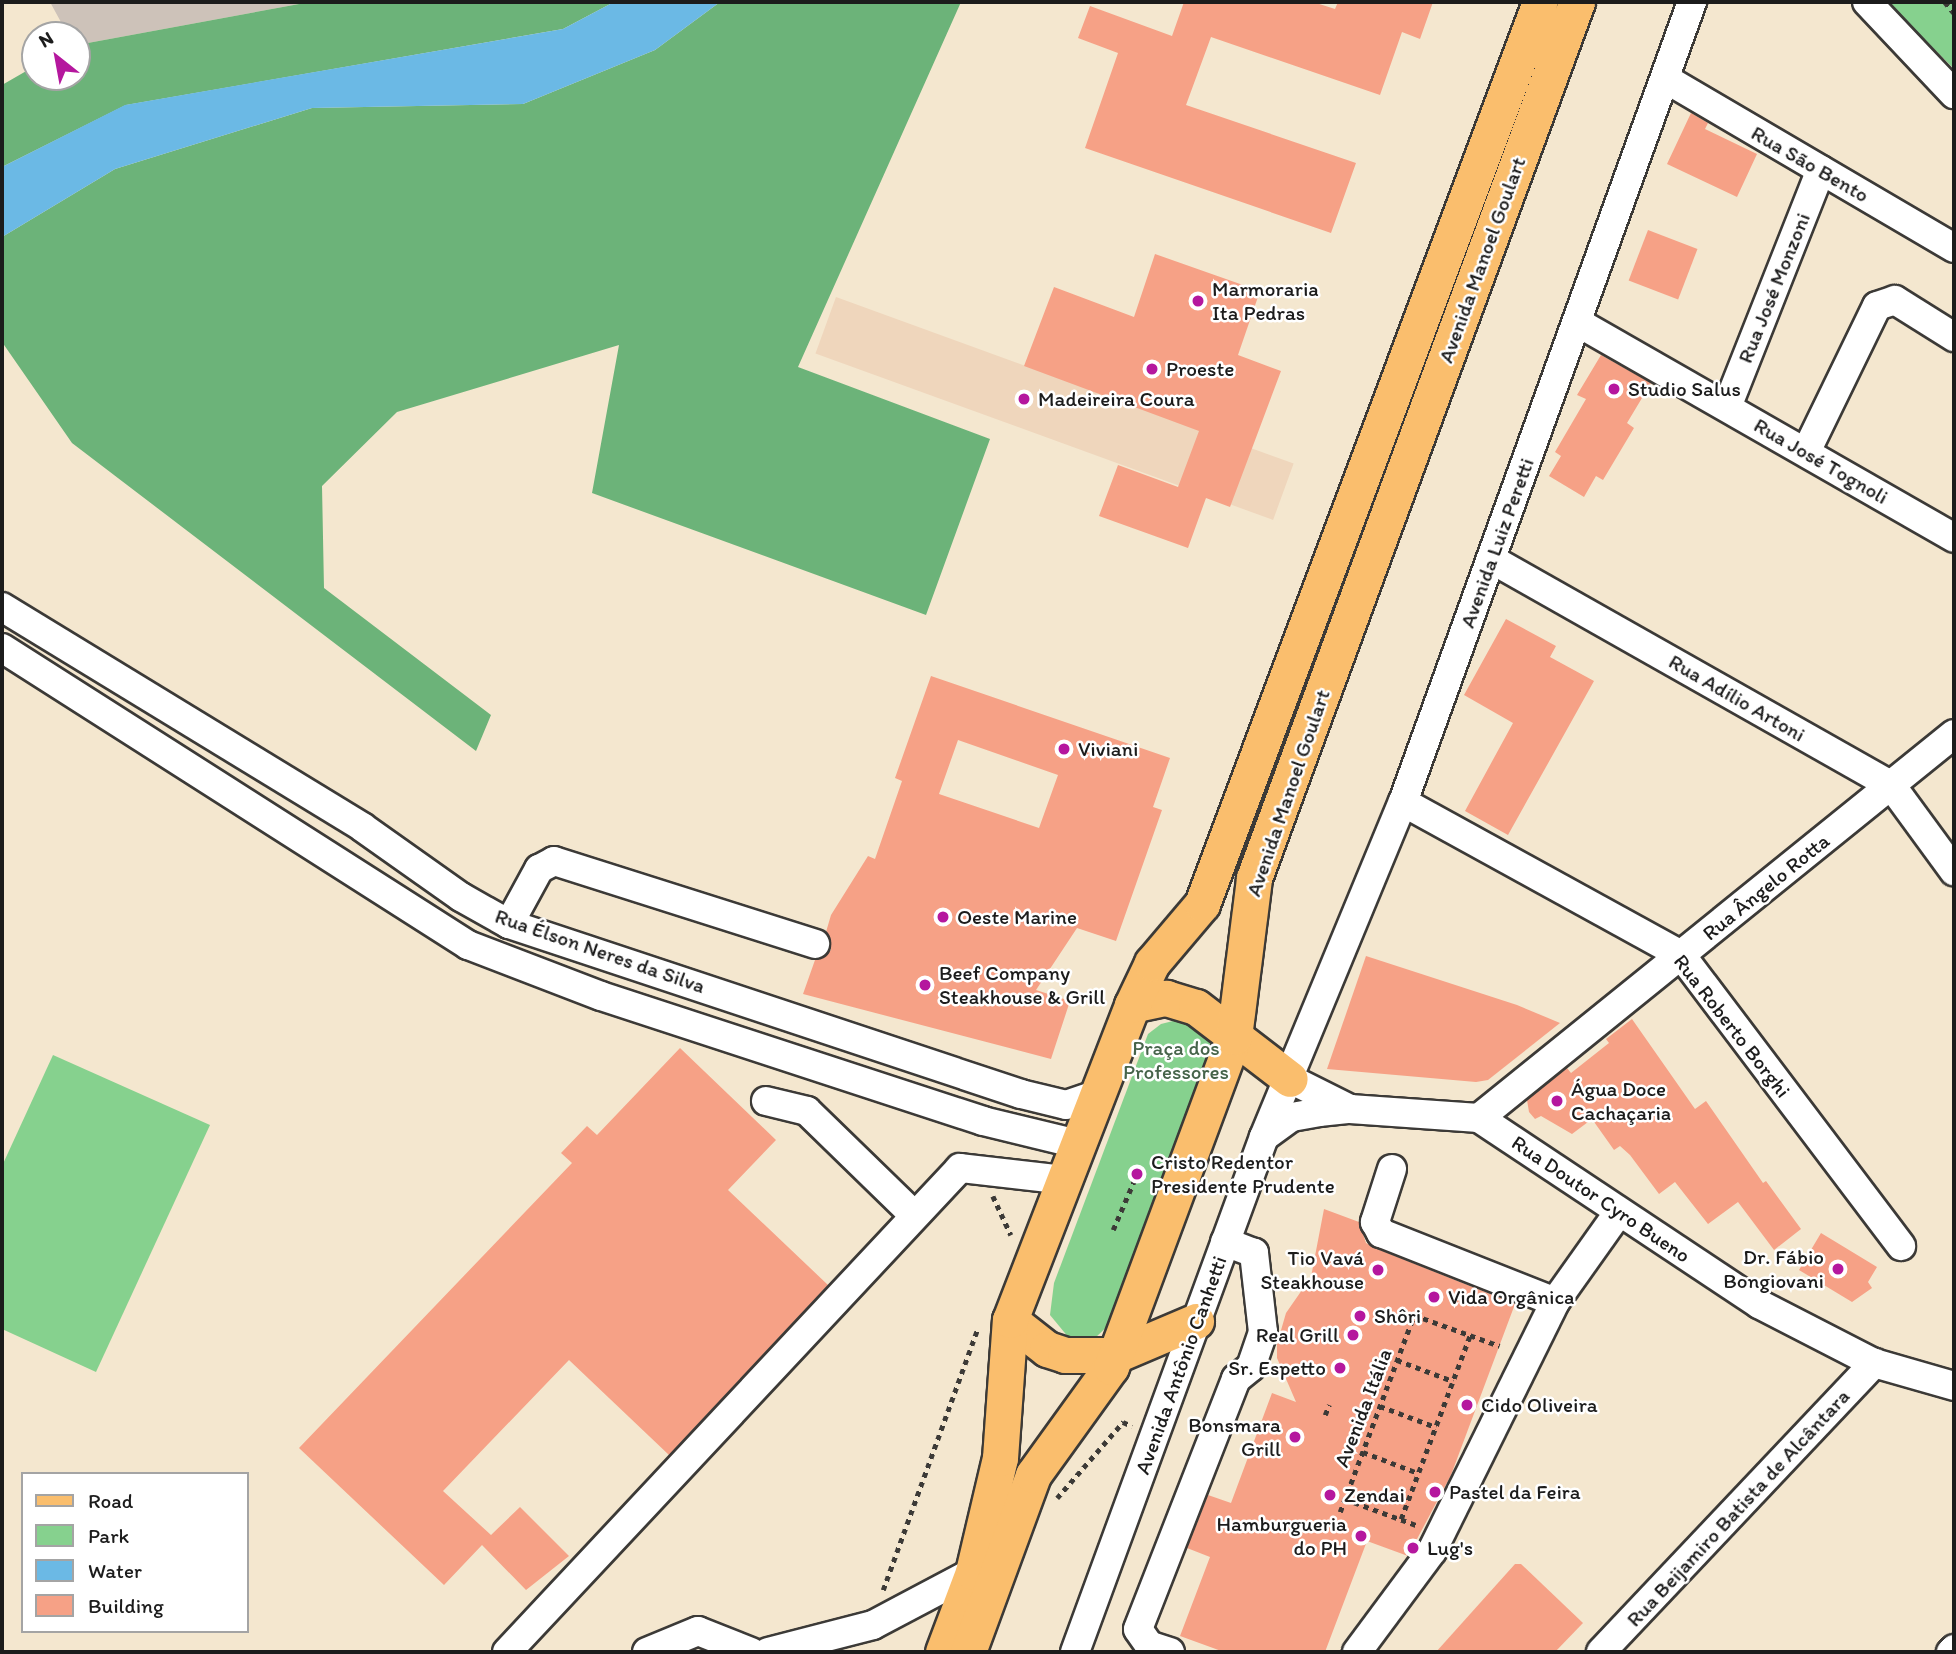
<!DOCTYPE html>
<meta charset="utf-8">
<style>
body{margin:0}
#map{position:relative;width:1956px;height:1654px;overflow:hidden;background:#f4e7cf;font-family:Itim,sans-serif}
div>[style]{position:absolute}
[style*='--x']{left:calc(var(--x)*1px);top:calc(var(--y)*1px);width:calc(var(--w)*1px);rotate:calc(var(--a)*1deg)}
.built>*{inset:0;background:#efd6bc;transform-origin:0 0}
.industrial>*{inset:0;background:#cdc2b9}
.green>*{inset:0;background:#86d18e}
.forest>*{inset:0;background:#6cb379}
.water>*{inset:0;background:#6bb9e5}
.building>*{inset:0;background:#f6a186;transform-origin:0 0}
.path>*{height:4.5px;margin-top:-2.25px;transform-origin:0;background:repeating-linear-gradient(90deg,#3c3a37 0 5px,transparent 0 10px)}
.roads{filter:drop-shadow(2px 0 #3c3a37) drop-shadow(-2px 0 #3c3a37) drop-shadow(0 2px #3c3a37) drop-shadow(0 -2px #3c3a37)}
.minor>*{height:28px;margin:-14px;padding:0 14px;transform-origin:14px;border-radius:14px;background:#fff}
.major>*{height:35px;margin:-17.5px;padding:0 17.5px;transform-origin:17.5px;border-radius:17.5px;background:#fabe6d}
.dots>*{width:19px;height:19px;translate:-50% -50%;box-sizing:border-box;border:4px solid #fff;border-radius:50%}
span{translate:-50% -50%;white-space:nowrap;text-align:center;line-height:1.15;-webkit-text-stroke:5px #fff;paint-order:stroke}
.street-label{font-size:21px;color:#1c1c1c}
.poi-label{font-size:21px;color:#1c1c1c}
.left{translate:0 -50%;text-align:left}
.right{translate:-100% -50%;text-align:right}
.park-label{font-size:21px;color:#46644a}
.frame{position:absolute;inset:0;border:4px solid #1c1c1c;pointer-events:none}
.legend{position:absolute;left:21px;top:1472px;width:228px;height:161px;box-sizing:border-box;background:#fff;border:2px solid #a4a4a4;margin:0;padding:9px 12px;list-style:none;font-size:21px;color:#1c1c1c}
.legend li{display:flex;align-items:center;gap:14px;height:35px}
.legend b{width:35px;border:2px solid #a4a4a4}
.north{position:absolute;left:21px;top:21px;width:70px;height:70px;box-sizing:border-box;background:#fff;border:2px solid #a4a4a4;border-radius:50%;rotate:329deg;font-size:19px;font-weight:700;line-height:28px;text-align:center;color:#1c1c1c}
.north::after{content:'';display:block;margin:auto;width:24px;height:32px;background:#b5179e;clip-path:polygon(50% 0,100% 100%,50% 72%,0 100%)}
</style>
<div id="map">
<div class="built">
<i style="left:836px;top:297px;width:487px;height:60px;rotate:20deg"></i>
</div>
<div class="industrial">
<i style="clip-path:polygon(50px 2px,310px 2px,77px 45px,77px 35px,68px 35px)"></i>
</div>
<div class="green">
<i style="clip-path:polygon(1889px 2px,1954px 2px,1954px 69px,1904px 19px)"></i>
<i style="clip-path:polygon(1181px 1019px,1193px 1021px,1209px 1037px,1215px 1052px,1113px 1321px,1095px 1338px,1069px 1338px,1050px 1315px,1054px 1283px,1148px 1034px,1161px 1024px)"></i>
<i style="clip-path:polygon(53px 1055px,210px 1125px,96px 1372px,2px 1329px,2px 1166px)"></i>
</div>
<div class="forest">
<i style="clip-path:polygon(310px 2px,614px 2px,563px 29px,126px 105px,2px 167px,2px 85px,35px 66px,35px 77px,77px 77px,77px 45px)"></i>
<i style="clip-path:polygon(720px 2px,961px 2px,798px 367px,990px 439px,926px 615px,592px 493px,619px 345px,397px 412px,322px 486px,324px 588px,491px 715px,476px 751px,72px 443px,2px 342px,2px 237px,115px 169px,312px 108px,523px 104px,655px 50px)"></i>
</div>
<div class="water">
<i style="clip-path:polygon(614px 2px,720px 2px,655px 50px,523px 104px,312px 108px,115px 169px,2px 237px,2px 167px,125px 105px,563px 29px)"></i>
</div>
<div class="building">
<i style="clip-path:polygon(1184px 2px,1313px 2px,1335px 9px,1338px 2px,1433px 2px,1420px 39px,1402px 32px,1380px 95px,1211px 37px,1186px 105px,1356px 163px,1331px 233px,1085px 148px,1118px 53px,1078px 38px,1090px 6px,1172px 36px)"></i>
<i style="clip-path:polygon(1691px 113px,1708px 123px,1705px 129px,1757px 154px,1737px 197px,1667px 164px)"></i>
<i style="left:1648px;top:230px;width:53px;height:54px;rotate:21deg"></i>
<i style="clip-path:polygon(1155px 254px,1260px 291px,1238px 355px,1281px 371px,1230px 507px,1206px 498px,1188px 548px,1099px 516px,1118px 465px,1178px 487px,1199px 431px,1024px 366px,1054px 287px,1134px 317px)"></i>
<i style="clip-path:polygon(1601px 355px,1651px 383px,1627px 423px,1634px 428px,1603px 480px,1596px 476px,1584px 497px,1549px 476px,1561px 456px,1555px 452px,1586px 399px,1577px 395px)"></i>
<i style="clip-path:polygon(1506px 619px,1556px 646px,1550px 657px,1594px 681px,1508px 835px,1465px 811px,1513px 723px,1464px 695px)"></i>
<i style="clip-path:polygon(evenodd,931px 676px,1170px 758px,1153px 807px,1162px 810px,1116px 941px,1077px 928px,1036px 990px,1070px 1001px,1051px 1059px,803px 994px,815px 960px,831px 950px,826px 932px,831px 915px,868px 856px,875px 859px,902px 781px,895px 778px,931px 676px,958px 740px,1058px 775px,1039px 828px,939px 794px,958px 740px)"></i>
<i style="clip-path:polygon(1366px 956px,1517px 1005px,1560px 1023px,1488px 1080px,1476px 1082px,1327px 1069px)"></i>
<i style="clip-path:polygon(1632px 1019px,1695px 1109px,1706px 1101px,1763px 1183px,1766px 1181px,1801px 1229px,1774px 1250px,1738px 1202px,1708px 1224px,1675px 1182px,1659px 1194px,1630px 1155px,1620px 1146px,1614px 1150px,1592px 1119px,1572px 1134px,1541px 1116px,1535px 1119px,1529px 1112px,1527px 1100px,1567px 1068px,1571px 1073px,1609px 1043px,1606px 1039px)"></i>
<i style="clip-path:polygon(680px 1048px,776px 1140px,728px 1190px,828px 1285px,669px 1455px,569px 1360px,443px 1491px,491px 1535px,520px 1507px,569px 1556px,526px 1590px,482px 1545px,444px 1585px,299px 1448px,572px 1163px,561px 1153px,587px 1126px,597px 1135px)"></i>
<i style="clip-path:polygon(1324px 1209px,1359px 1222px,1366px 1243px,1375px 1248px,1515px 1304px,1451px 1475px,1408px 1556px,1367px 1541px,1325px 1652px,1224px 1652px,1180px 1636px,1210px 1557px,1187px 1548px,1208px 1495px,1231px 1503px,1272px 1393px,1296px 1402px,1277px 1358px,1277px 1344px,1286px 1313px,1311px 1277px)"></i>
<i style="clip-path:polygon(1821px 1233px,1877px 1267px,1868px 1282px,1872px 1288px,1852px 1302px,1799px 1270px)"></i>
<i style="clip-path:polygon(1515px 1564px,1521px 1564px,1583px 1623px,1555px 1652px,1436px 1652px)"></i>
</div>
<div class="path">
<i style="--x:1945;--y:2;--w:14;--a:51"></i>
<i style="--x:993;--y:1196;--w:43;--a:65.2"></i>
<i style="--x:1113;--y:1230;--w:61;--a:-66.8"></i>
<i style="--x:1397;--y:1360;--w:60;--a:20.6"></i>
<i style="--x:1380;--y:1406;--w:60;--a:20.6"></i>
<i style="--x:1325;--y:1415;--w:11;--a:-68"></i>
<i style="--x:1363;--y:1452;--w:59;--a:20.9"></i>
<i style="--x:1057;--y:1498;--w:101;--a:-49"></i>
<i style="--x:1123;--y:1422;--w:10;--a:24"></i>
<i style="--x:1345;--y:1499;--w:76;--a:20.1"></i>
<i style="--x:1340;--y:1512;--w:210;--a:-69.4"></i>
<i style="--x:1414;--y:1315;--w:91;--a:19.8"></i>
<i style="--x:1401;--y:1519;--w:197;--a:-69.4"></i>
<i style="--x:883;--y:1590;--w:279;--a:-70.1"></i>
</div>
<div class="roads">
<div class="minor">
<i style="--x:1867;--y:2;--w:127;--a:46.6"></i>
<i style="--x:1666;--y:79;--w:334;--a:30.4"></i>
<i style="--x:1579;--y:323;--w:432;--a:29.8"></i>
<i style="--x:1727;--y:407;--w:255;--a:-68.4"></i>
<i style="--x:1806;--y:452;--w:162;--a:-64.1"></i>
<i style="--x:1877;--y:306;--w:19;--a:-18"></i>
<i style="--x:1895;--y:300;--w:70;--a:32.1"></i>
<i style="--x:1491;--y:559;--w:459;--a:29.5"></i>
<i style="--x:1891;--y:785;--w:107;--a:53.8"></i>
<i style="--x:2;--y:607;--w:422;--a:31.4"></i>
<i style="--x:362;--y:827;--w:121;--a:35.3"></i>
<i style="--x:461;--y:897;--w:55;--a:29.4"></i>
<i style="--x:509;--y:924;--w:539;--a:18.37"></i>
<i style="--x:1021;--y:1094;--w:46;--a:13.7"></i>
<i style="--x:1066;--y:1105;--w:34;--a:-19"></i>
<i style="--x:2;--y:648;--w:553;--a:32.51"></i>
<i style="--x:468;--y:945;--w:142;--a:21"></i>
<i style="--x:601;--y:996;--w:402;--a:18.1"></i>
<i style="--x:983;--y:1121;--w:98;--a:13.6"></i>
<i style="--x:1403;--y:802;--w:317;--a:28.8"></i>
<i style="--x:1681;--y:955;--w:365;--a:52.9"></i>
<i style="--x:509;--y:924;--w:63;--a:-61.4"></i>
<i style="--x:539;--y:869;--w:17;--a:-28"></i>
<i style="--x:554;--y:861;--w:274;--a:17.6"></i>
<i style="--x:1290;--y:1079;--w:67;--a:26.6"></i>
<i style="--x:766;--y:1101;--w:42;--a:13.7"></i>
<i style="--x:807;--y:1111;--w:149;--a:44.2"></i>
<i style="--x:1479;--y:1118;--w:611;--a:-38.95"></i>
<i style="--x:1264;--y:1137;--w:34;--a:-36"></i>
<i style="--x:1292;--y:1117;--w:27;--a:-10"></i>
<i style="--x:1319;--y:1112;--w:31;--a:-6"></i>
<i style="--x:1350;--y:1109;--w:129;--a:4"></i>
<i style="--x:1479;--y:1118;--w:336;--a:33.6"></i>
<i style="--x:1759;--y:1304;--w:129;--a:27.2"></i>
<i style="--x:1874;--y:1363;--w:83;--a:16"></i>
<i style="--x:1392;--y:1169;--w:56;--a:107.8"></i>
<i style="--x:1375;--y:1222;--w:13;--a:61"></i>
<i style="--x:1381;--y:1233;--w:187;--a:21.6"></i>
<i style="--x:507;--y:1652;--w:663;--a:-46.89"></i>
<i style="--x:960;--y:1168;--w:106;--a:6.5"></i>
<i style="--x:647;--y:1652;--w:55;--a:-22.4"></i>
<i style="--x:698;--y:1631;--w:57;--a:21.6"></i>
<i style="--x:768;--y:1652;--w:108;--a:-14.4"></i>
<i style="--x:873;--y:1625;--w:113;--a:-27.9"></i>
<i style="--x:1075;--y:1652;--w:549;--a:-69.85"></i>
<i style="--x:1264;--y:1137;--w:363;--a:-67.5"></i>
<i style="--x:1403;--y:802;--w:851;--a:-70.14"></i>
<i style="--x:1170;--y:1652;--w:22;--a:-162"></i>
<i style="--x:1149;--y:1645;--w:19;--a:-125"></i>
<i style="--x:1138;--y:1629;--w:269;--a:-68.6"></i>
<i style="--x:1236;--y:1379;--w:19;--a:-39"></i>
<i style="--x:1251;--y:1367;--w:37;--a:-71"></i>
<i style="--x:1263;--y:1332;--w:80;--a:-96.5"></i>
<i style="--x:1254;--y:1253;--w:31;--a:-159"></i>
<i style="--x:1357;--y:1652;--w:126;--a:-53.4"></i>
<i style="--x:1432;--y:1551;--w:278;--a:-63.7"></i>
<i style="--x:1555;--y:1302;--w:110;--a:-54.6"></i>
<i style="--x:1601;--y:1652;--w:398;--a:-46.6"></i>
<i style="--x:1951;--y:1652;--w:4;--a:-45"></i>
</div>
<div class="major">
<i style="--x:1132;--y:1005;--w:35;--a:-12"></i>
<i style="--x:1166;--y:998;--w:31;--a:17"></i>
<i style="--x:1196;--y:1007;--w:118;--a:37.5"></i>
<i style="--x:1010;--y:1320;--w:47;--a:38.1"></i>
<i style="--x:1047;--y:1349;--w:19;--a:18"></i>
<i style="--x:1065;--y:1355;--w:51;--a:0"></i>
<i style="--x:1116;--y:1355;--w:87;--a:-23"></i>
<i style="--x:943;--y:1652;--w:85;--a:-69.4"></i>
<i style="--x:973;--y:1572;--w:117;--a:-76.7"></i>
<i style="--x:1000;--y:1458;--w:138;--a:-85.9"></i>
<i style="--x:1010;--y:1320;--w:338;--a:-68.8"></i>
<i style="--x:1132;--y:1005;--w:47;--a:-64.5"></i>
<i style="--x:1152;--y:963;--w:77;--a:-49.7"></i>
<i style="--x:1202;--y:904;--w:963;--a:-69.46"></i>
<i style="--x:968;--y:1652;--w:189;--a:-69.8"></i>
<i style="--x:1033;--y:1475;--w:133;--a:-54.2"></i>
<i style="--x:1111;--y:1367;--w:352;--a:-69.6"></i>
<i style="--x:1234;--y:1037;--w:160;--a:-82.8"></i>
<i style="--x:1254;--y:878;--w:934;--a:-69.76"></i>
</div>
</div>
<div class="dots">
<i style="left:1198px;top:301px;background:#b5179e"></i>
<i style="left:1152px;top:369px;background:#b5179e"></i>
<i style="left:1614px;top:389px;background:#b5179e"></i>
<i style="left:1024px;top:399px;background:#b5179e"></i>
<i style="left:1064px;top:749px;background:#b5179e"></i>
<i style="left:943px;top:917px;background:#b5179e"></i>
<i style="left:925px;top:985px;background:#b5179e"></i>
<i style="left:1557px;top:1101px;background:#b5179e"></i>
<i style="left:1137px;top:1174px;background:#b5179e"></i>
<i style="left:1838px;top:1269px;background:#b5179e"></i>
<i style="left:1378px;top:1270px;background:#b5179e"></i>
<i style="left:1434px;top:1297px;background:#b5179e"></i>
<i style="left:1360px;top:1316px;background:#b5179e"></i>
<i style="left:1353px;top:1335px;background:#b5179e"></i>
<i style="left:1340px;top:1368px;background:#b5179e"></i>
<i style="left:1467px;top:1405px;background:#b5179e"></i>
<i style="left:1295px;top:1437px;background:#b5179e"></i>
<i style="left:1435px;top:1492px;background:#b5179e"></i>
<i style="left:1330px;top:1495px;background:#b5179e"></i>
<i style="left:1361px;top:1536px;background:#b5179e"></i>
<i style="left:1413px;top:1548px;background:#b5179e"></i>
</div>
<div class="street-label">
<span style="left:1810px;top:164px;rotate:30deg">Rua São Bento</span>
<span style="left:1482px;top:260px;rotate:-70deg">Avenida Manoel Goulart</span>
<span style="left:1774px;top:288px;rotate:-68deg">Rua José Monzoni</span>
<span style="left:1821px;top:461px;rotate:30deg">Rua José Tognoli</span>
<span style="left:1497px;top:543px;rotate:-70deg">Avenida Luiz Peretti</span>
<span style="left:1737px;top:698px;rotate:30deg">Rua Adílio Artoni</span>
<span style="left:1288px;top:793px;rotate:-71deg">Avenida Manoel Goulart</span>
<span style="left:1766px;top:887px;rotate:-39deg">Rua Ângelo Rotta</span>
<span style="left:600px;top:951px;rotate:19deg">Rua Élson Neres da Silva</span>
<span style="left:1732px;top:1026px;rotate:52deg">Rua Roberto Borghi</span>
<span style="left:1601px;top:1199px;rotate:34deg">Rua Doutor Cyro Bueno</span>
<span style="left:1181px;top:1365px;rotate:-70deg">Avenida Antônio Canhetti</span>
<span style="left:1363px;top:1408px;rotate:-69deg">Avenida Itália</span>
<span style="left:1738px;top:1508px;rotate:-47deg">Rua Beijamiro Batista de Alcântara</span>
</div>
<div class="poi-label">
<span class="left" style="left:1212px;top:301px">Marmoraria<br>Ita Pedras</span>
<span class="left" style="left:1166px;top:369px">Proeste</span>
<span class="left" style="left:1628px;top:389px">Studio Salus</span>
<span class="left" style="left:1038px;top:399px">Madeireira Coura</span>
<span class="left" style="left:1078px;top:749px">Viviani</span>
<span class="left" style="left:957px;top:917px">Oeste Marine</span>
<span class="left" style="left:939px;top:985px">Beef Company<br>Steakhouse &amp; Grill</span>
<span class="left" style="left:1571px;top:1101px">Água Doce<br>Cachaçaria</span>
<span class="left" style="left:1151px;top:1174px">Cristo Redentor<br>Presidente Prudente</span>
<span class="right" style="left:1824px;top:1269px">Dr. Fábio<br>Bongiovani</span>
<span class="right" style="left:1364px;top:1270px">Tio Vavá<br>Steakhouse</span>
<span class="left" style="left:1448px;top:1297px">Vida Orgânica</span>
<span class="left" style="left:1374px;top:1316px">Shôri</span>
<span class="right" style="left:1339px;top:1335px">Real Grill</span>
<span class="right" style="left:1326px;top:1368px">Sr. Espetto</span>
<span class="left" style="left:1481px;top:1405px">Cido Oliveira</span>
<span class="right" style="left:1281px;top:1437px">Bonsmara<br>Grill</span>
<span class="left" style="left:1449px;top:1492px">Pastel da Feira</span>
<span class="left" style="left:1344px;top:1495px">Zendai</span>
<span class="right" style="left:1347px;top:1536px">Hamburgueria<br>do PH</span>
<span class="left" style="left:1427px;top:1548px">Lug's</span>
</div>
<div class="park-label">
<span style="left:1176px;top:1060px">Praça dos<br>Professores</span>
</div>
<div class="frame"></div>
<ul class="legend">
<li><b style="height:9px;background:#fabe6d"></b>Road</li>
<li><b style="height:19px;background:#86d18e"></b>Park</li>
<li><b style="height:19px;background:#6bb9e5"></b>Water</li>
<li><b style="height:19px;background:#f6a186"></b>Building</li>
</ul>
<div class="north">N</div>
</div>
